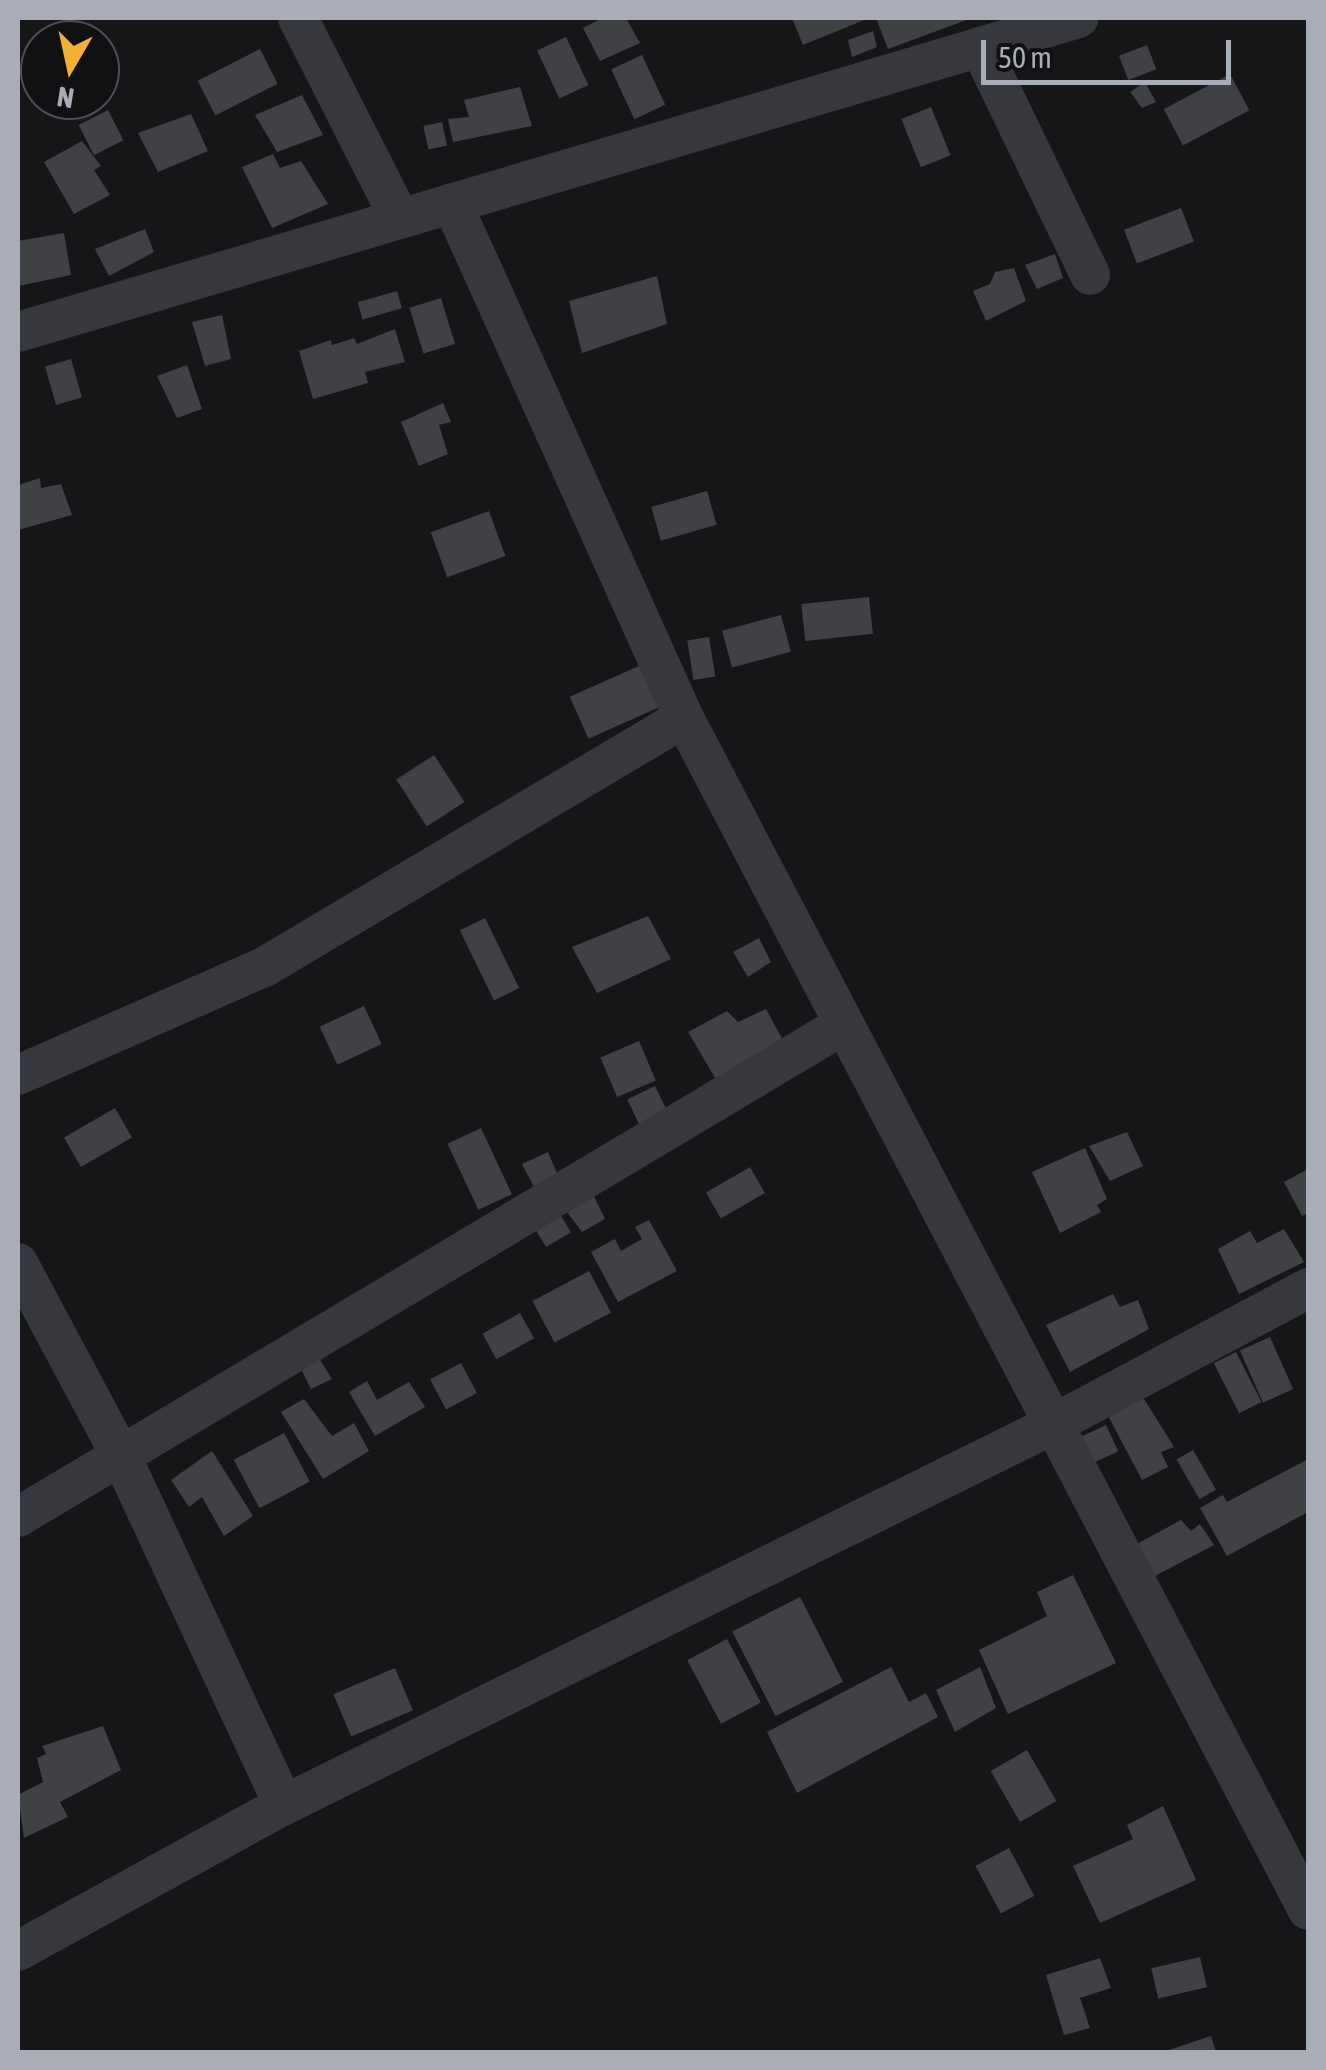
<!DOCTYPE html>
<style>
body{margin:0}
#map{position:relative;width:1326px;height:2070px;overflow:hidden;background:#161618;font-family:"Asap Condensed",sans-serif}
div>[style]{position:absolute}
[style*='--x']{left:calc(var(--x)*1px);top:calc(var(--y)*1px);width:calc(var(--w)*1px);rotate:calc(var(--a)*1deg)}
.building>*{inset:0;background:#404145;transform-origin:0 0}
.minor>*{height:40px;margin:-20px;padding:0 20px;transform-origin:20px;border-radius:20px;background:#37383d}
span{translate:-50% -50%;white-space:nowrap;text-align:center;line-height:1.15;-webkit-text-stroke:8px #111113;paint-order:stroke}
.frame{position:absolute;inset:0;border:20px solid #a8adb8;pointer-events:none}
.north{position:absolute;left:20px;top:20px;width:100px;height:100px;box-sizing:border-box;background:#111113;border:2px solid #4d4f55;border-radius:50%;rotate:189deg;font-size:28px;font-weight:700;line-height:40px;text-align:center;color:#a8adb8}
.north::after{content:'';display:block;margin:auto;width:35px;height:45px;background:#f2b134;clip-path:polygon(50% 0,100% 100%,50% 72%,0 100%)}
.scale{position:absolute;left:981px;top:40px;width:250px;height:45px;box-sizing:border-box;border:5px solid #a8adb8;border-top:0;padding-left:12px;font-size:30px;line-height:35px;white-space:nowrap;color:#a8adb8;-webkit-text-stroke:8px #111113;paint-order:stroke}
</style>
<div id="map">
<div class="building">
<i style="clip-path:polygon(602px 18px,626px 18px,640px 43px,600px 61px,583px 28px)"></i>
<i style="clip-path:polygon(792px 18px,869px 18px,803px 45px)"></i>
<i style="clip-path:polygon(876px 18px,972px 18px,888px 49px)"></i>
<i style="clip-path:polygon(873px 31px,877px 47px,852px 57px,848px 40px)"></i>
<i style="left:566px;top:37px;width:53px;height:32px;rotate:65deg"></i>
<i style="left:1147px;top:45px;width:26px;height:30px;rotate:69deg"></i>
<i style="left:260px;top:49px;width:39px;height:70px;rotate:63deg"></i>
<i style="left:642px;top:55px;width:55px;height:34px;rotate:65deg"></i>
<i style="left:1230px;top:74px;width:41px;height:75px;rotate:62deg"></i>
<i style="clip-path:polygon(1145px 82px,1156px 102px,1142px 108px,1130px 92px)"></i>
<i style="clip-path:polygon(520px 87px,532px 126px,453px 142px,448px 119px,469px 117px,464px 100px)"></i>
<i style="clip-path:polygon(302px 95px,323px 135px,277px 152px,255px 115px)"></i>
<i style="left:931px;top:107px;width:52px;height:32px;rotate:68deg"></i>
<i style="left:108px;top:110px;width:34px;height:33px;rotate:63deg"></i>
<i style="clip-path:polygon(191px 114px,208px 151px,158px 172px,138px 133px)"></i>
<i style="left:442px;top:122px;width:24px;height:19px;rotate:78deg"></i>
<i style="clip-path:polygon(82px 141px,101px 166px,94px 170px,110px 195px,74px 214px,44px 162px)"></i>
<i style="clip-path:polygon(273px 154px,280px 168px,301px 161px,328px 204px,272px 228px,242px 167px)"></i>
<i style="left:1181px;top:208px;width:36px;height:61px;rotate:69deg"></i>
<i style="clip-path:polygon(145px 229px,154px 252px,109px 276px,95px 249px)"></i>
<i style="clip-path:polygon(64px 233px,71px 275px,18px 286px,18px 241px)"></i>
<i style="clip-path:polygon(1055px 254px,1063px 278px,1037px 289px,1025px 265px)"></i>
<i style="clip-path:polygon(1014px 268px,1026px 301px,986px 321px,973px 291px,990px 284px,995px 272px)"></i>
<i style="clip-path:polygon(657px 276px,667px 324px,582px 353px,569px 301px)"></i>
<i style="left:397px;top:291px;width:18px;height:41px;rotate:74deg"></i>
<i style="left:441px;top:298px;width:48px;height:33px;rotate:73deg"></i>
<i style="clip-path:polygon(222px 315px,231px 359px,205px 366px,192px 322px)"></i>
<i style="clip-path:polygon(395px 329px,405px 362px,365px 372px,368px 383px,313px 399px,299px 351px,331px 340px,332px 345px,354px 338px,357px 344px)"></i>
<i style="left:71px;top:359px;width:40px;height:27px;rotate:74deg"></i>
<i style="clip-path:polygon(187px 365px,202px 409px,177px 418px,157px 376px)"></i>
<i style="clip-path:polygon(443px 403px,451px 422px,439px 425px,448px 454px,419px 466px,401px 422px)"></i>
<i style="clip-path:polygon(40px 478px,41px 488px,61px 484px,72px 515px,18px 530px,18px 485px)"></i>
<i style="left:707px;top:491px;width:35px;height:58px;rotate:74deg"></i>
<i style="left:489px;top:511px;width:48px;height:62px;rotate:70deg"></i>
<i style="left:869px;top:597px;width:37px;height:68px;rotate:84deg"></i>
<i style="left:781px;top:615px;width:38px;height:61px;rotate:75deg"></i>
<i style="left:709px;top:637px;width:40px;height:22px;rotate:81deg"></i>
<i style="left:641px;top:665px;width:46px;height:78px;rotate:66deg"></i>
<i style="left:434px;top:755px;width:56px;height:45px;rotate:57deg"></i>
<i style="clip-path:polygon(648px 916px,671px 959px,597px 993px,572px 947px)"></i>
<i style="left:485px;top:918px;width:78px;height:28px;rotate:64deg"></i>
<i style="clip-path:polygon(759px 938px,771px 962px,748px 977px,733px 952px)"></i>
<i style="left:364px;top:1006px;width:42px;height:49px;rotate:65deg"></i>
<i style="clip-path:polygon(766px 1009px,784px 1042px,717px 1081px,688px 1032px,727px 1011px,738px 1022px)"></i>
<i style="left:639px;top:1041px;width:43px;height:42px;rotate:67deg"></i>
<i style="left:655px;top:1086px;width:28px;height:31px;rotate:64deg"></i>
<i style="left:115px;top:1108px;width:34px;height:59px;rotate:60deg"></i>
<i style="left:481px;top:1128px;width:73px;height:37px;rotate:65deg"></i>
<i style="clip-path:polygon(1127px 1132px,1143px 1166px,1110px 1181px,1089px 1146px)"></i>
<i style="clip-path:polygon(1085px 1148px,1107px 1199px,1097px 1205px,1101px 1212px,1060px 1233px,1032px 1172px)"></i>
<i style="clip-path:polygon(548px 1152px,559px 1178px,536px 1191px,522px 1164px)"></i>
<i style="left:750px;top:1167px;width:30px;height:51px;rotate:60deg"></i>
<i style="clip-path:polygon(1308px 1169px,1308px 1213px,1302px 1216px,1284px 1182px)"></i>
<i style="clip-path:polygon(592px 1192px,605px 1219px,582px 1232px,564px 1208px)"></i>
<i style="left:557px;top:1209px;width:27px;height:29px;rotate:59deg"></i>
<i style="clip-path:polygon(649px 1220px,677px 1271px,618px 1302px,591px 1252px,615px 1239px,621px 1251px,642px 1239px,635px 1227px)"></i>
<i style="clip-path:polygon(1284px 1229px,1304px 1262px,1239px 1294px,1218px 1249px,1250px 1231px,1257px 1243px)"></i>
<i style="left:589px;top:1271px;width:47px;height:64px;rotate:62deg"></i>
<i style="clip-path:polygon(1113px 1294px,1120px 1307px,1138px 1300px,1149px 1329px,1070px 1372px,1046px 1325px)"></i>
<i style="left:520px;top:1313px;width:29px;height:43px;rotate:61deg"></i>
<i style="left:1270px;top:1337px;width:57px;height:33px;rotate:66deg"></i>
<i style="left:1236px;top:1352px;width:56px;height:25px;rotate:63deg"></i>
<i style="clip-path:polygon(317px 1355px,332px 1379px,311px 1389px,298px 1363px)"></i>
<i style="left:461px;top:1363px;width:34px;height:35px;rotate:62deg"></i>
<i style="clip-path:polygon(367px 1381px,377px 1400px,409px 1382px,425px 1407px,375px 1436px,349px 1392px)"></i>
<i style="clip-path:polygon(1141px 1394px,1174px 1447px,1161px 1452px,1168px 1467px,1142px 1480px,1106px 1412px)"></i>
<i style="clip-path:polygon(304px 1399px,332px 1436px,354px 1423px,369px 1451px,323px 1479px,281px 1412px)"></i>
<i style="left:1106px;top:1425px;width:29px;height:33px;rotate:65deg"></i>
<i style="left:284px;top:1433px;width:55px;height:57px;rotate:62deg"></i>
<i style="left:1193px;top:1450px;width:46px;height:19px;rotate:60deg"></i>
<i style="clip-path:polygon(212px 1451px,253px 1516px,224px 1536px,202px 1497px,189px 1507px,171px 1480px)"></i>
<i style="clip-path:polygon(1308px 1459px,1308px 1512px,1227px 1556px,1200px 1508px,1223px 1495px,1227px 1502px)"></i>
<i style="clip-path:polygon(1181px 1520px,1191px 1531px,1200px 1524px,1214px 1545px,1155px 1576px,1135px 1545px)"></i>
<i style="clip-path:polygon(1073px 1575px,1116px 1663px,1008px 1714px,979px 1650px,1047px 1616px,1037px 1592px)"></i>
<i style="left:800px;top:1597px;width:95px;height:76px;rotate:63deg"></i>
<i style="left:727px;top:1639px;width:72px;height:45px;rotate:62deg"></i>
<i style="clip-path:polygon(891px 1667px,909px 1702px,926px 1693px,938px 1717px,797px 1793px,767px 1732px)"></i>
<i style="clip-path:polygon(980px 1667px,996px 1708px,955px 1732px,936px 1690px)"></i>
<i style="left:395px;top:1668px;width:46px;height:67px;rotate:67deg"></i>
<i style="clip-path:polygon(103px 1726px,121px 1770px,60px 1802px,68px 1817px,24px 1838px,18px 1795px,43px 1782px,37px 1758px,46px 1754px,42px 1746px)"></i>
<i style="left:1027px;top:1750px;width:59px;height:42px;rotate:60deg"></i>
<i style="clip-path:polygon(1163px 1806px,1196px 1880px,1100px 1923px,1073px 1866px,1133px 1839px,1127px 1825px)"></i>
<i style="left:1009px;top:1848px;width:54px;height:38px;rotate:62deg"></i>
<i style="left:1200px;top:1957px;width:31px;height:50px;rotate:77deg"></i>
<i style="clip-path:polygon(1100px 1958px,1111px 1988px,1080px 1998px,1090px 2028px,1064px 2035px,1046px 1975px)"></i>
<i style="clip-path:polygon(1211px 2036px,1216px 2052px,1163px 2052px)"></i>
</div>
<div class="minor">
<i style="--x:298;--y:18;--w:225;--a:63.1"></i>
<i style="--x:980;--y:47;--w:253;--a:64.2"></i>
<i style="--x:452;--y:203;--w:565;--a:65.75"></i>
<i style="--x:684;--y:718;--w:1345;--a:62.37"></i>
<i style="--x:18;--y:332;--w:1106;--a:-16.49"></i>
<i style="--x:18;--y:1075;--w:271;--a:-23.7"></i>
<i style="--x:266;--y:966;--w:486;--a:-30.7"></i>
<i style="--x:18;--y:1263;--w:219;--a:61.9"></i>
<i style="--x:121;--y:1456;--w:385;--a:65"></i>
<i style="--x:18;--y:1517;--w:961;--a:-30.81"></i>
<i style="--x:18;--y:1951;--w:303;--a:-28.8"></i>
<i style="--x:284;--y:1805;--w:855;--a:-26.33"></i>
<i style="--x:1050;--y:1426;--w:293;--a:-28.1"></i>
</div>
<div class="frame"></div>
<div class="north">N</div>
<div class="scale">50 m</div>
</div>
